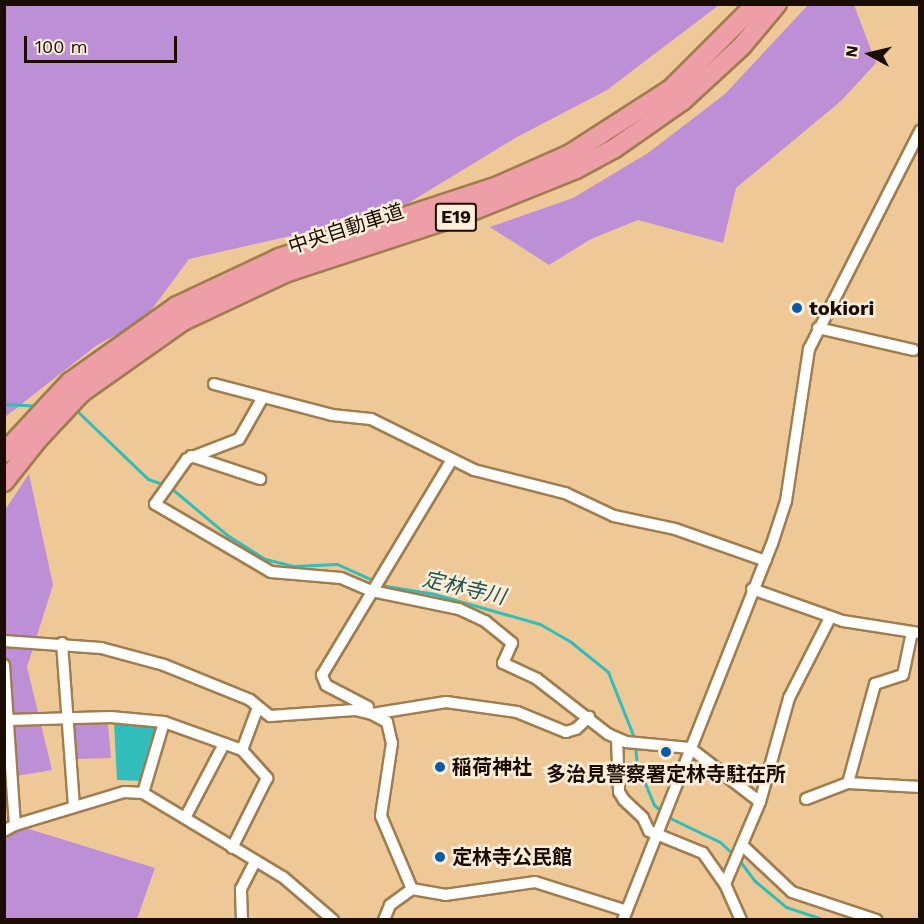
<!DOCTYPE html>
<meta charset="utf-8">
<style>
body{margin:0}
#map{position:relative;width:924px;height:924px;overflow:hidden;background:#efc898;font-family:"Work Sans","Noto Sans JP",sans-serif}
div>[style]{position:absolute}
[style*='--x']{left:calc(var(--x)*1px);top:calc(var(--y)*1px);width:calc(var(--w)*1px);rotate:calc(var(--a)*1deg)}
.green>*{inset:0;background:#bd8fd6}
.water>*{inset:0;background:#31bdba}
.stream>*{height:3px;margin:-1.5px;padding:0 1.5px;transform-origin:1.5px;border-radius:1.5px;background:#31bdba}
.roads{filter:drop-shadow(2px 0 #a07d4e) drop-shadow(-2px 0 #a07d4e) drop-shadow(0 2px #a07d4e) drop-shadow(0 -2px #a07d4e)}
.street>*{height:10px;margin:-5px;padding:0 5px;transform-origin:5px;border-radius:5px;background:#fff}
.highway>*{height:18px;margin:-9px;padding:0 9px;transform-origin:9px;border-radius:9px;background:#ed9ea6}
.dots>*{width:16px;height:16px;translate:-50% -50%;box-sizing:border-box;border:3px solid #feeeda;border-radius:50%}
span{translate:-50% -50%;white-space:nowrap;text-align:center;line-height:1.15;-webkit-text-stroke:5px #feeeda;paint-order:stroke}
.shield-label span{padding:2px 4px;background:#feeeda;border:2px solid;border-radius:4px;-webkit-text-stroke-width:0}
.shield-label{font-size:18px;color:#1a0d00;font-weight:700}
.street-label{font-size:20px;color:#1a0d00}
.poi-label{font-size:20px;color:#1a0d00;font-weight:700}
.left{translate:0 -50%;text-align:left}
.water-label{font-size:21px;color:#1d5553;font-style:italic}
.frame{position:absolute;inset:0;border:6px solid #1a0d00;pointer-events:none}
.north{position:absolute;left:840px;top:24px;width:60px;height:60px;-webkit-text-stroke:4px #feeeda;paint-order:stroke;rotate:278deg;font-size:16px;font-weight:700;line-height:24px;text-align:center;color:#1a0d00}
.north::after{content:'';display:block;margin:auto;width:21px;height:27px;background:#1a0d00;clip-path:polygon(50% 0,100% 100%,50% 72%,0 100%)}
.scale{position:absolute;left:24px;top:36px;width:153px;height:27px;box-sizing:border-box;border:3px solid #1a0d00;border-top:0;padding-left:8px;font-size:18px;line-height:21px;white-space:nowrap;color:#1a0d00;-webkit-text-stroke:4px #feeeda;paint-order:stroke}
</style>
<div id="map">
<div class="green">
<i style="clip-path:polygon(809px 4px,854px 5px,876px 63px,841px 101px,736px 188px,723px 243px,638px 220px,591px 239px,549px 265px,490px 227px,573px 198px,648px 153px,725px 94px)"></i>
<i style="clip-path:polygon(5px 5px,719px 5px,607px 90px,517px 137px,392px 213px,189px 259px,144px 320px,97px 345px,5px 417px)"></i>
<i style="clip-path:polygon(29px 474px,53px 585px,27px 667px,52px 770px,5px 778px,5px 510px)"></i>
<i style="clip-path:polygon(72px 720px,108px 723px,111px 758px,75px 759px)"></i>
<i style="clip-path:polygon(29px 829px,155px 868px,137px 919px,5px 920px,5px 831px)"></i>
</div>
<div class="water">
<i style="clip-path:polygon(114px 722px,160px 725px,143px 781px,117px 780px)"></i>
</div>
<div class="stream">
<i style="--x:4;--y:404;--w:35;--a:3"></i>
<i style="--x:75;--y:409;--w:101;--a:43.8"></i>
<i style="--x:148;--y:479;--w:18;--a:19"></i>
<i style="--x:171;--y:488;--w:73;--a:40"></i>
<i style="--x:227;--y:535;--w:45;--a:32.3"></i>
<i style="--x:265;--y:559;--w:30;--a:14"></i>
<i style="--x:294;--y:566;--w:43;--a:-2.7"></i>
<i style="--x:337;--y:564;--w:54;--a:24.2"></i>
<i style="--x:386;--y:586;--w:49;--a:9.5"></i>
<i style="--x:434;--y:594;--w:110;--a:15.8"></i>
<i style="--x:540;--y:624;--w:36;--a:30"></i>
<i style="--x:571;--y:642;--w:48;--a:39"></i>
<i style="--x:608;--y:672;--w:73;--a:68.3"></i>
<i style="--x:635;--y:746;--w:18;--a:84"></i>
<i style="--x:637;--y:764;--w:44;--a:67.5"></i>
<i style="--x:654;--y:805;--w:23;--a:38"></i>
<i style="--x:672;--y:819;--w:53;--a:25.6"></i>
<i style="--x:720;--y:842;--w:21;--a:43"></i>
<i style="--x:739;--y:860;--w:26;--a:53"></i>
<i style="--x:755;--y:881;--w:40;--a:40"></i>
<i style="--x:786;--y:907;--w:41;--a:18.4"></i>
</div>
<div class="roads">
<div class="street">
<i style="--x:818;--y:328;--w:98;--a:13"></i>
<i style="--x:214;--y:384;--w:122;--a:14.7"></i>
<i style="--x:332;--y:415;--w:39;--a:6"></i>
<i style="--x:371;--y:419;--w:115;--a:26.3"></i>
<i style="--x:474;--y:470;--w:94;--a:14.2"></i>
<i style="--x:565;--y:493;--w:54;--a:25.1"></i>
<i style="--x:614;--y:516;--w:62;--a:12"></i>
<i style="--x:675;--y:529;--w:96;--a:19.4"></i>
<i style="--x:263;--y:397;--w:48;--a:119.7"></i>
<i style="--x:239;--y:439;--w:56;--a:159"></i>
<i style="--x:187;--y:459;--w:55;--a:125.4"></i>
<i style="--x:155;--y:504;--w:134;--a:30.4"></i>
<i style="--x:271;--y:572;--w:70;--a:4.9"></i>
<i style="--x:341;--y:578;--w:34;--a:23"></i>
<i style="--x:372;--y:591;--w:89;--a:11.7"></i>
<i style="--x:459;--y:609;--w:29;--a:25"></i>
<i style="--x:485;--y:621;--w:35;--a:39"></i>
<i style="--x:512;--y:643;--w:22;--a:114"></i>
<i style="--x:503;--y:663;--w:38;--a:25"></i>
<i style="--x:537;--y:679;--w:90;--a:37.8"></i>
<i style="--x:608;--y:734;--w:20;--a:24"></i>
<i style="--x:626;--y:742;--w:64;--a:5.4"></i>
<i style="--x:690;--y:748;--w:88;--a:37.6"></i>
<i style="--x:191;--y:456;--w:73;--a:18.4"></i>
<i style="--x:752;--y:589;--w:96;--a:19.4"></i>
<i style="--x:843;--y:621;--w:78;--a:8.9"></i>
<i style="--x:4;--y:641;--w:97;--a:4.1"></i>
<i style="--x:101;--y:648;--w:65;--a:15.1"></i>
<i style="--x:164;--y:665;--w:93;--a:22.1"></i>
<i style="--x:250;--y:700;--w:26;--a:39"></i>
<i style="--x:270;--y:716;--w:85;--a:-4"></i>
<i style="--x:355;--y:710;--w:17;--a:13"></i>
<i style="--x:372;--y:714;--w:17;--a:28"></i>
<i style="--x:387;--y:722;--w:22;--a:77"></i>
<i style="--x:392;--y:743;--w:74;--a:98.6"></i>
<i style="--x:381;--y:816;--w:79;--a:67"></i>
<i style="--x:412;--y:889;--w:34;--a:10"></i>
<i style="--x:445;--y:895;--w:91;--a:-8.2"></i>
<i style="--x:535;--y:882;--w:96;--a:17.5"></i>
<i style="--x:62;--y:643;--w:163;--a:85.8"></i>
<i style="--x:4;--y:665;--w:160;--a:86.1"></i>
<i style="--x:15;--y:825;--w:114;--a:-16.8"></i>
<i style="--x:124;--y:792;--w:19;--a:3"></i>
<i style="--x:143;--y:793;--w:163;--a:31"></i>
<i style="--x:283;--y:877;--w:66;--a:40.7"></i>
<i style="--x:368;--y:707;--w:47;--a:-152.4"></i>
<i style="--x:326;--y:685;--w:11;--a:-112"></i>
<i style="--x:322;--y:675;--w:250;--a:-58.9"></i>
<i style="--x:372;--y:714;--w:75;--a:-9.2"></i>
<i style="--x:446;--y:702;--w:72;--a:8"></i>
<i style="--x:517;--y:712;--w:53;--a:22.2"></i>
<i style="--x:566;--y:732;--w:10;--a:-17"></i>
<i style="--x:576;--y:729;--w:18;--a:-43"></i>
<i style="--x:8;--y:720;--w:103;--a:-1.7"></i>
<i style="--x:111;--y:717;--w:53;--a:5.4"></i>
<i style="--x:164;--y:722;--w:83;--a:19.7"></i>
<i style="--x:242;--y:750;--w:38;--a:48"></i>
<i style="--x:267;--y:778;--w:78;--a:116.6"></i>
<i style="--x:617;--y:739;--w:53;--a:87.8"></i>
<i style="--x:619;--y:792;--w:9;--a:58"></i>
<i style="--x:624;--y:800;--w:26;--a:43"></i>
<i style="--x:643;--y:818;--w:14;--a:65"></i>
<i style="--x:649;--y:831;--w:58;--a:22.2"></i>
<i style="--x:703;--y:853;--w:38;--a:55"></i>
<i style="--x:725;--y:884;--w:39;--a:66"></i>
<i style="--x:242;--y:750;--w:46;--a:-69.6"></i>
<i style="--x:848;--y:783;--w:72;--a:3.2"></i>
<i style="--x:143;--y:793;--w:74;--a:-73.5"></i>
<i style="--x:806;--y:799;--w:45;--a:-20.9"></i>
<i style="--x:848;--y:783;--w:103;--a:-74.7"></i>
<i style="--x:875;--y:684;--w:29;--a:-18"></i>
<i style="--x:903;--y:675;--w:44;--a:-78.2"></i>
<i style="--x:185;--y:818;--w:84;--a:-62.2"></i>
<i style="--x:4;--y:831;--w:13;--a:-29"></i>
<i style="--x:743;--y:846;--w:67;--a:43.2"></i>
<i style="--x:792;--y:892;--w:89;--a:18.4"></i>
<i style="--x:725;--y:884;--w:89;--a:-66.9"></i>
<i style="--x:760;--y:802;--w:108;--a:-74.4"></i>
<i style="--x:789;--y:698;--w:90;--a:-62.9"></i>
<i style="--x:242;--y:920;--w:31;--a:-92"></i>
<i style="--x:241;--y:889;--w:31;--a:-63"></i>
<i style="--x:384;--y:920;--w:16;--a:-68"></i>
<i style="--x:390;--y:905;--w:27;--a:-36"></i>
<i style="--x:623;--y:920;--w:404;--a:-68.4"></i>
<i style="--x:772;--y:544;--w:45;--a:-72"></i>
<i style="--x:786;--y:501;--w:154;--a:-81.4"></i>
<i style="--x:809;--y:349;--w:245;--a:-63"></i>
</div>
<div class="highway">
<i style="--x:4;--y:453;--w:97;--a:-47.1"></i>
<i style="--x:70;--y:382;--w:131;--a:-35.4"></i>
<i style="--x:177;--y:306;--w:113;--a:-25.2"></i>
<i style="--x:279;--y:258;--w:231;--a:-18.2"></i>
<i style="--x:498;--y:186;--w:79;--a:-24"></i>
<i style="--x:570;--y:154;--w:120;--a:-32.8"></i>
<i style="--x:671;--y:89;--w:120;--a:-45"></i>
<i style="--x:4;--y:482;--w:55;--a:-51.7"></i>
<i style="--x:38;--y:439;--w:63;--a:-46.9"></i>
<i style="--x:81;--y:393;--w:125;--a:-35.2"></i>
<i style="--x:183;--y:321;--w:113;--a:-25.2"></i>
<i style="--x:285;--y:273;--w:192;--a:-18.2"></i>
<i style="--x:467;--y:213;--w:118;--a:-22"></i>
<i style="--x:576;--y:169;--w:44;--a:-28.3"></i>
<i style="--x:615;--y:148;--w:82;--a:-35"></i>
<i style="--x:682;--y:101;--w:80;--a:-42.5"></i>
<i style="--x:741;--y:47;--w:56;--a:-50.1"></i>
</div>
</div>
<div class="dots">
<i style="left:797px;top:308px;background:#045ba9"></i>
<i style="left:666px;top:752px;background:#045ba9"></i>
<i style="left:440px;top:767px;background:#045ba9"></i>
<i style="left:440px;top:857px;background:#045ba9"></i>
</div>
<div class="shield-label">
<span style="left:456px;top:217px">E19</span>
</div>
<div class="street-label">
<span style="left:346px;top:229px;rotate:-18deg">中央自動車道</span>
</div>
<div class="poi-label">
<span class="left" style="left:809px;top:308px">tokiori</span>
<span class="left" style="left:452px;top:767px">稲荷神社</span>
<span style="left:666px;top:774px">多治見警察署定林寺駐在所</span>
<span class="left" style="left:452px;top:857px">定林寺公民館</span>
</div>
<div class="water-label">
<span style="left:464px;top:588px;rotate:13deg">定林寺川</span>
</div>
<div class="frame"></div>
<div class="north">N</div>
<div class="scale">100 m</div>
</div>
